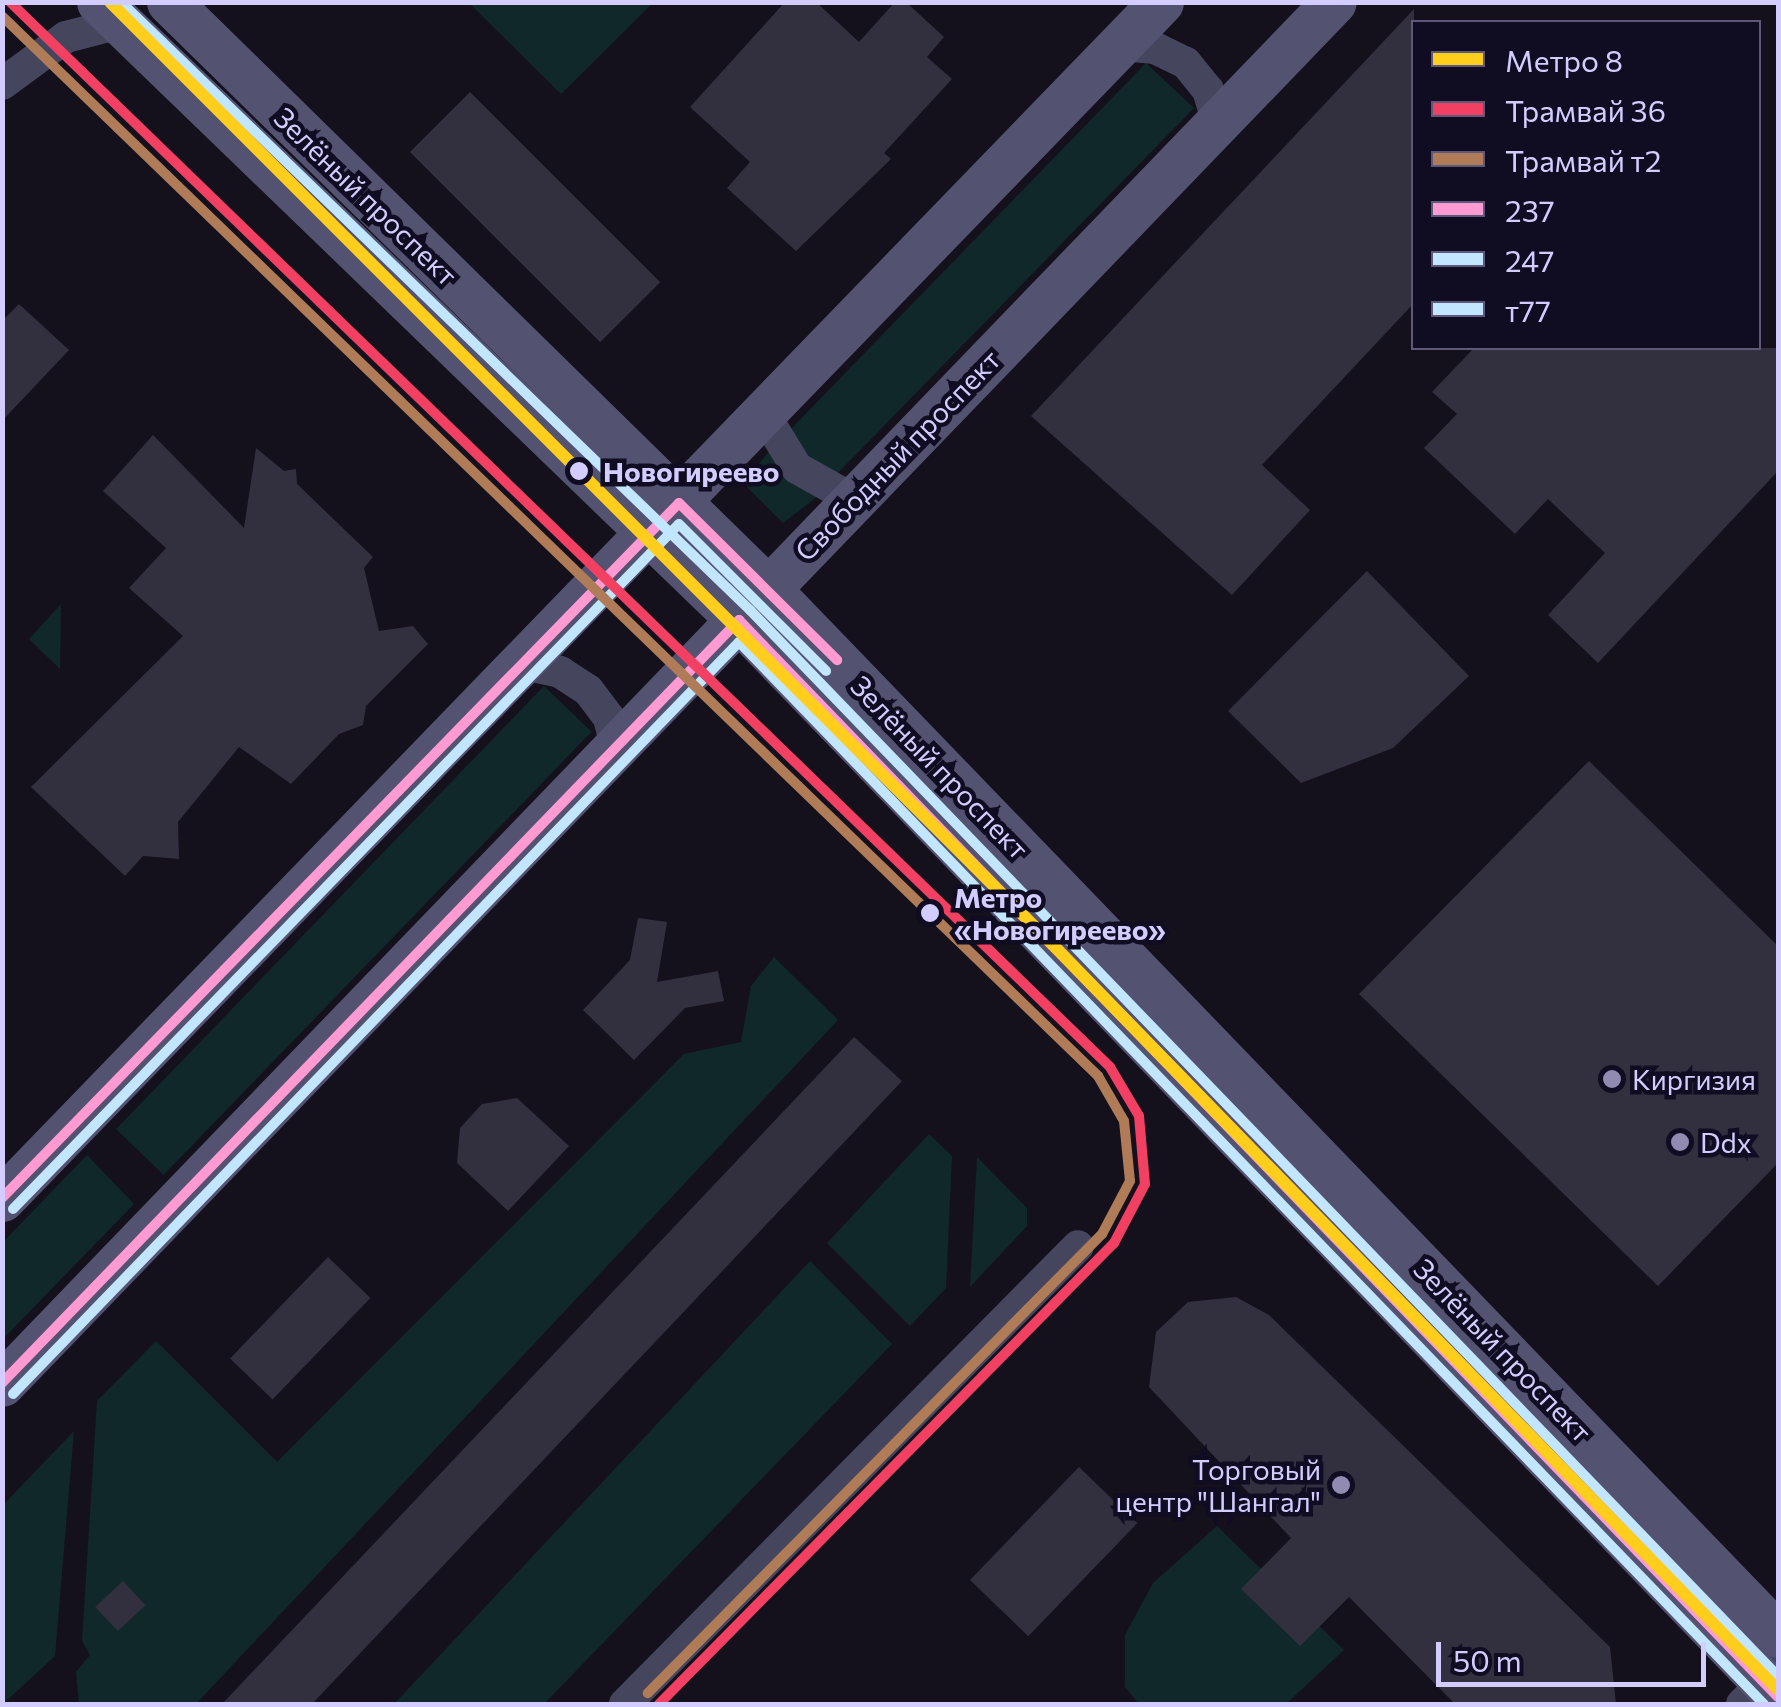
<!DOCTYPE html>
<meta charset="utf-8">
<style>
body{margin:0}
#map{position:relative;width:1781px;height:1707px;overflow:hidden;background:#14111d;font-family:Commissioner,sans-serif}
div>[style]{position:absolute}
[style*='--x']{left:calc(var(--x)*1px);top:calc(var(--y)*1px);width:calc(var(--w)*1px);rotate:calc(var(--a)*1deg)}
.green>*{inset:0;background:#102829;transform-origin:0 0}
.building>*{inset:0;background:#322f3f;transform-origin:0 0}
.street>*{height:32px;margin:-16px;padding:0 16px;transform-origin:16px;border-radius:16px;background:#46455e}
.secondary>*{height:45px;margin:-22.5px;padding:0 22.5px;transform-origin:22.5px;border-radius:22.5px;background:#545271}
.bus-1>*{height:10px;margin:-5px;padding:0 5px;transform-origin:5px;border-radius:5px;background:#ff9ad2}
.bus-2>*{height:10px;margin:-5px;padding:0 5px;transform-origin:5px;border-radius:5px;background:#c2e6ff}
.bus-3>*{height:10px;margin:-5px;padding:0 5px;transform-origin:5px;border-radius:5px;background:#c2e6ff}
.tram-1>*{height:10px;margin:-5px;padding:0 5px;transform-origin:5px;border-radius:5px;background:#f24062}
.tram-2>*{height:10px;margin:-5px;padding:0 5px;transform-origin:5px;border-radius:5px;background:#b07c57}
.metro-1>*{height:12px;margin:-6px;padding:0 6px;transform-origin:6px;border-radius:6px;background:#ffcd1c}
.dots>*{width:28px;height:28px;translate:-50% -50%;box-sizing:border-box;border:5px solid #100c22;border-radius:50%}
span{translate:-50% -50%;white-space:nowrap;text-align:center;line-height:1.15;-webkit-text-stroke:9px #100c22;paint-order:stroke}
.street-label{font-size:28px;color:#d3cdff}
.stop-label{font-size:28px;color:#d3cdff;font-weight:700}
.left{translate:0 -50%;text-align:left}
.poi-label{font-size:28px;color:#d3cdff}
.right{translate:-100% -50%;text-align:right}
.frame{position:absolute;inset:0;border:5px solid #d3cdff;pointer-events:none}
.legend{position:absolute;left:1411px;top:20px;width:350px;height:330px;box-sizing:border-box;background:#100c22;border:2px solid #5e597a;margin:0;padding:12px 18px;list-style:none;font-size:30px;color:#d3cdff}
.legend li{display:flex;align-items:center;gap:20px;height:50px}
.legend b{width:50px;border:2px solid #5e597a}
.scale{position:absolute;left:1436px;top:1642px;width:270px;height:45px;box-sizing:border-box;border:5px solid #d3cdff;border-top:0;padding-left:12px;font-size:30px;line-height:35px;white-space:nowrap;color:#d3cdff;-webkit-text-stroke:8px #100c22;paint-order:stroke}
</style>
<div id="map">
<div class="green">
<i style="clip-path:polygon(469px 3px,653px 3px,561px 94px)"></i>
<i style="clip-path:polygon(1146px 63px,1194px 108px,834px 477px,806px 459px,788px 432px)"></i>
<i style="clip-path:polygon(769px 451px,818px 496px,783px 523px,744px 484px)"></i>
<i style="clip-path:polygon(61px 604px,60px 669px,29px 639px)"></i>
<i style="left:544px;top:686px;width:66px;height:616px;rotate:44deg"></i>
<i style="clip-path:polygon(774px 957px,838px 1020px,196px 1704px,79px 1704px,76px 1672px,90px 1655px,82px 1641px,97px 1401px,156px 1341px,277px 1462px,684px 1054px,741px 1042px,751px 986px)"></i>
<i style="clip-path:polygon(929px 1134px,952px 1156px,946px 1288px,910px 1326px,827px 1243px)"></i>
<i style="clip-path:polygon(87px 1155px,134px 1204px,3px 1339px,3px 1242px)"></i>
<i style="clip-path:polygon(977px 1157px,1027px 1208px,1027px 1226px,970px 1287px)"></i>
<i style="clip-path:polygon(810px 1261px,892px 1344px,544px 1704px,394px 1704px)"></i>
<i style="clip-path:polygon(74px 1431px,55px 1656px,3px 1704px,3px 1505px)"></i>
<i style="clip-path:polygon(1217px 1526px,1344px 1650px,1286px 1704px,1139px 1704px,1125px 1687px,1125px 1635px,1153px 1583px)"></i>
</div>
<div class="building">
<i style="clip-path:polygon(785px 2px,816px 2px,859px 42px,895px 2px,906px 2px,944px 37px,927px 57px,952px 79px,884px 153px,891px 159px,796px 251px,727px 188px,750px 162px,690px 107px)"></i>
<i style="clip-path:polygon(1414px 9px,1414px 303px,1262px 465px,1310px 510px,1232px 595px,1031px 416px)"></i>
<i style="left:470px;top:92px;width:269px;height:85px;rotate:45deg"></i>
<i style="clip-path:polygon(19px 304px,69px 350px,2px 421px,2px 321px)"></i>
<i style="clip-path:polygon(1474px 348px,1778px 348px,1778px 471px,1598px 663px,1548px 615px,1605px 553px,1548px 499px,1515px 534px,1424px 448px,1457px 414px,1432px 392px)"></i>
<i style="clip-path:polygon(153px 435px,244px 528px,256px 448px,284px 471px,296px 469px,297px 484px,373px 557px,364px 568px,379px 631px,413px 626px,428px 644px,366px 706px,363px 725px,339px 734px,291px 784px,239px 747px,178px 822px,179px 859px,143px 856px,125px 876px,31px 787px,183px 636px,129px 588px,166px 548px,103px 491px)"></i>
<i style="clip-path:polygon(1367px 571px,1469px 676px,1393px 748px,1301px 783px,1228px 711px)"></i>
<i style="clip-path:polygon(1589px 761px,1778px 946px,1778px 1163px,1658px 1286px,1359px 994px)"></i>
<i style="clip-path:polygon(638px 918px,667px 922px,657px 982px,718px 971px,724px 1001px,685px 1008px,634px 1060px,583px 1010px,630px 960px)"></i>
<i style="clip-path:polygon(854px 1037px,902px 1081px,729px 1264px,312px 1704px,222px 1704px)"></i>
<i style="clip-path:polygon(517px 1098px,569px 1146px,508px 1211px,457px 1163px,460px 1128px,482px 1104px)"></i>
<i style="left:328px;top:1257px;width:59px;height:141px;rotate:44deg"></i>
<i style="clip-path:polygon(1236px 1297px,1269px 1315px,1610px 1647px,1616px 1704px,1455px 1704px,1349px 1597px,1300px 1646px,1241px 1589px,1291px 1538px,1149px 1387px,1156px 1332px,1188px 1302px)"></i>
<i style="left:1079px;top:1467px;width:81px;height:157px;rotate:44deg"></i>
<i style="left:123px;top:1581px;width:33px;height:38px;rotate:47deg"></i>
</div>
<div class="street">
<i style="--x:1121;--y:45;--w:34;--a:5"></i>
<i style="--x:1155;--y:48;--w:34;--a:26"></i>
<i style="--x:1186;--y:63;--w:35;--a:51"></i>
<i style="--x:1208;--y:90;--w:34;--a:73"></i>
<i style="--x:2;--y:84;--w:79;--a:-36.3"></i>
<i style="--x:66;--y:37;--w:56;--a:-14.5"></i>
<i style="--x:764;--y:414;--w:63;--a:58.6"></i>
<i style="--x:797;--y:468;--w:65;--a:29.3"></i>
<i style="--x:523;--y:664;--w:38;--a:12"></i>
<i style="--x:560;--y:672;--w:33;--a:33"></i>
<i style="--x:588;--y:690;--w:35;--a:53"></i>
<i style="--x:609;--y:718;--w:32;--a:76"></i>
<i style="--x:625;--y:1704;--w:644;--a:-45.31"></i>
<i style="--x:1742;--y:1704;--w:51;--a:-45"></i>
</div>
<div class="secondary">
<i style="--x:99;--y:2;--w:890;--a:44"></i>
<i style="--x:739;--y:620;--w:1496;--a:46.03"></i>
<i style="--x:169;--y:2;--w:840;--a:44.42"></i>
<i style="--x:769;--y:590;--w:1453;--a:46"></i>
<i style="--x:2;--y:1199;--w:1666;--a:-45.92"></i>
<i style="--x:2;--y:1384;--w:1919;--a:-46.06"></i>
</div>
<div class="bus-1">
<i style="--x:2;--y:1198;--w:970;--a:-45.75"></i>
<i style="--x:679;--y:503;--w:223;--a:44.8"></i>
<i style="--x:2;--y:1383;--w:1061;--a:-45.99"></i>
<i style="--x:739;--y:620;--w:1496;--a:46.03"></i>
</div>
<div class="bus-2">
<i style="--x:13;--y:1209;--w:955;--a:-45.81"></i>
<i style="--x:679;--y:524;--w:208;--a:45"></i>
<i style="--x:13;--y:1394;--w:1045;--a:-46.01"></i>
<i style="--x:739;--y:642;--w:1476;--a:46.02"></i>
</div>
<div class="bus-3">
<i style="--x:121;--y:2;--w:875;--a:44.03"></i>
<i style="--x:750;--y:610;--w:1481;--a:46.04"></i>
</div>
<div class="tram-1">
<i style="--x:10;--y:2;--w:1531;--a:44.07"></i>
<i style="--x:1110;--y:1067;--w:57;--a:59.4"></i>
<i style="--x:1139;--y:1116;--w:68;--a:85"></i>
<i style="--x:1145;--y:1184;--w:67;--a:117.7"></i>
<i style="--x:1114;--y:1243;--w:648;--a:134.62"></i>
</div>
<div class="tram-2">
<i style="--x:2;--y:16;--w:1525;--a:44.04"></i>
<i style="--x:1098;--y:1076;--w:52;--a:60"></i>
<i style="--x:1124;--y:1121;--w:60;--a:84.3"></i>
<i style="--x:1130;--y:1181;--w:60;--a:117.8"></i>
<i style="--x:1102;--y:1234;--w:646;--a:134.69"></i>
</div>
<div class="metro-1">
<i style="--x:110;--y:2;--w:1336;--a:45"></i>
<i style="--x:1055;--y:947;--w:1037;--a:45.78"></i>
</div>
<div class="dots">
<i style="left:579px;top:471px;background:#d3cdff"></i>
<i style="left:930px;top:913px;background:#d3cdff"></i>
<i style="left:1612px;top:1079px;background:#908bb0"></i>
<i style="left:1680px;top:1142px;background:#908bb0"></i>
<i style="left:1341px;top:1485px;background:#908bb0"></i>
</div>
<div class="street-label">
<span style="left:366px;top:196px;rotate:44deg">Зелёный проспект</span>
<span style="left:897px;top:455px;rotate:-46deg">Свободный проспект</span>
<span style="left:940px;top:767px;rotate:46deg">Зелёный проспект</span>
<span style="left:1503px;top:1350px;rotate:46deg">Зелёный проспект</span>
</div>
<div class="stop-label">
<span class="left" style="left:603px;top:471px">Новогиреево</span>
<span class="left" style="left:954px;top:913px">Метро<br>«Новогиреево»</span>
</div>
<div class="poi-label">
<span class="left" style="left:1632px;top:1079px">Киргизия</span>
<span class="left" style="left:1700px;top:1142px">Ddx</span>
<span class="right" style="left:1321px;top:1485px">Торговый<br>центр "Шангал"</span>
</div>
<div class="frame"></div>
<ul class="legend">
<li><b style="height:12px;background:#ffcd1c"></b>Метро 8</li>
<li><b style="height:12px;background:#f24062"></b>Трамвай 36</li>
<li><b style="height:12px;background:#b07c57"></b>Трамвай т2</li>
<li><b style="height:12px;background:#ff9ad2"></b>237</li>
<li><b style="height:12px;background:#c2e6ff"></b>247</li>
<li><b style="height:12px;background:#c2e6ff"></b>т77</li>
</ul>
<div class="scale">50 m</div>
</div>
